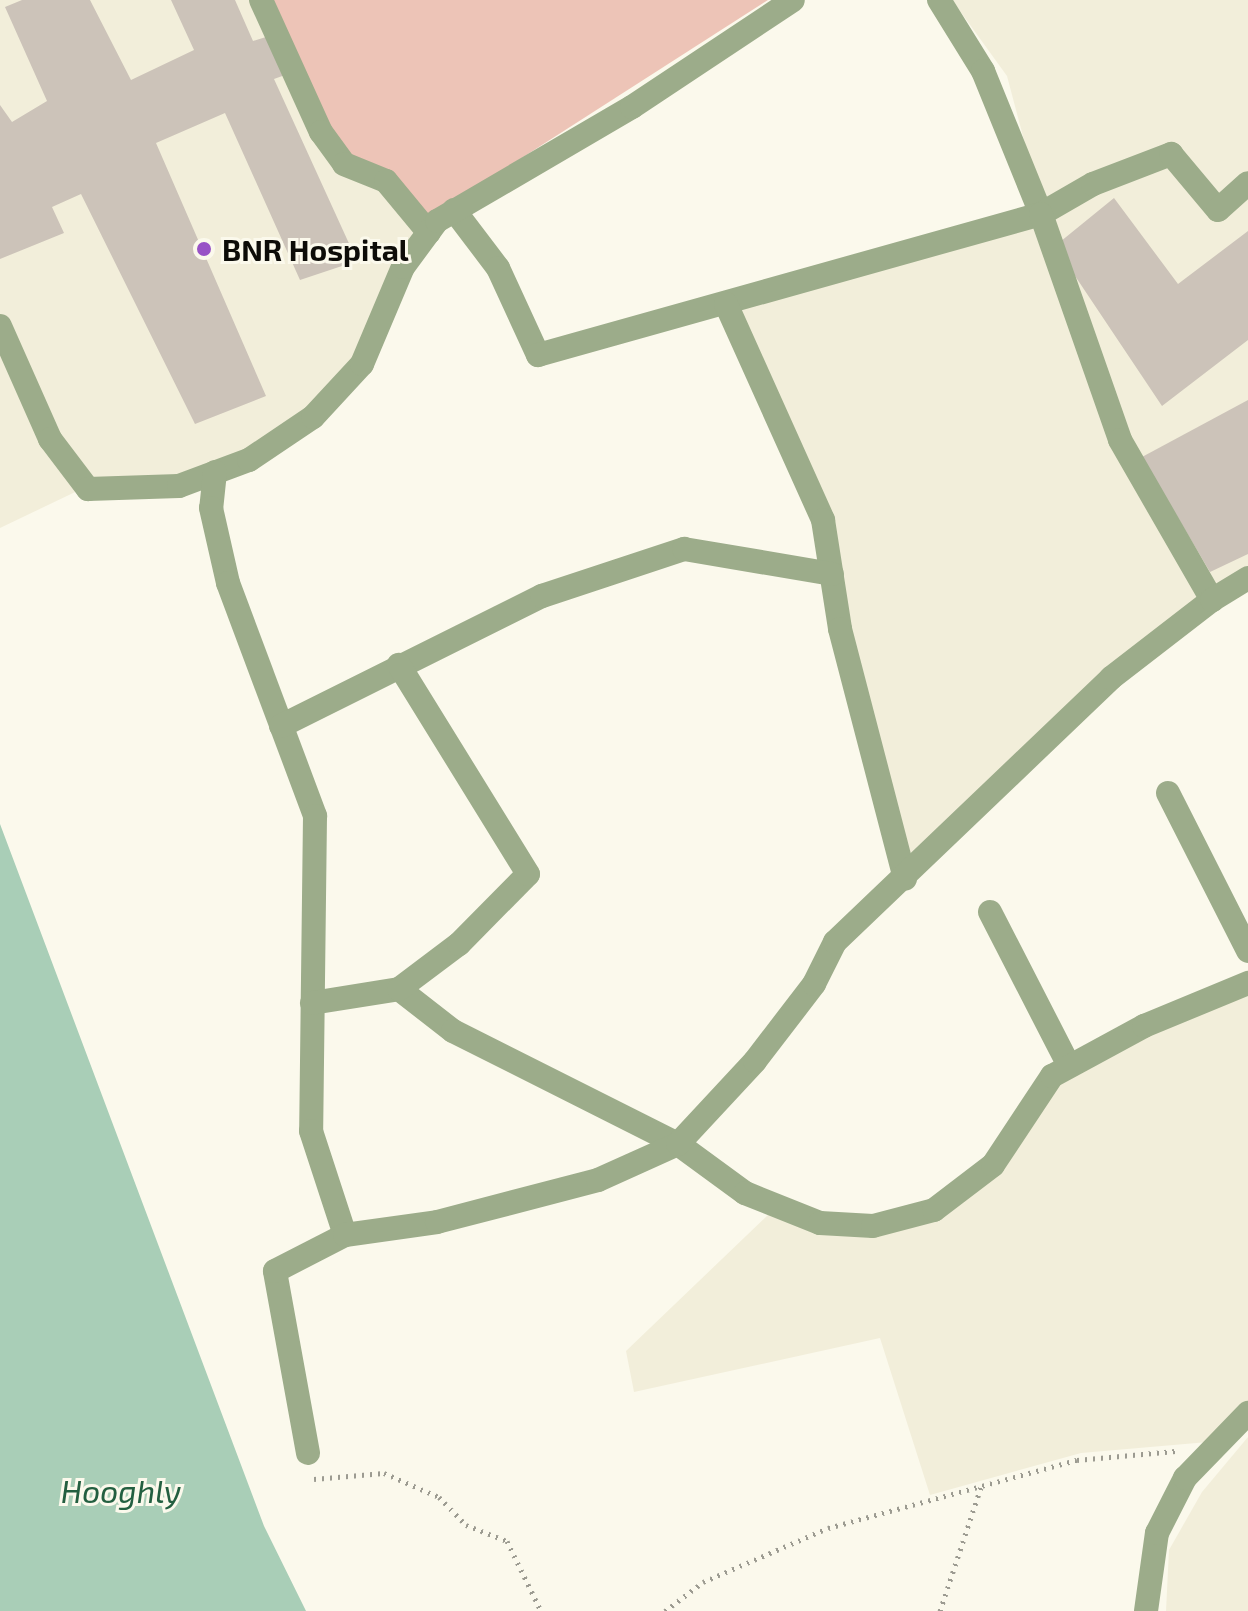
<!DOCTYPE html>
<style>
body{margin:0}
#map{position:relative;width:1248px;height:1611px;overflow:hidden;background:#fbf9ec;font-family:"Exo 2",sans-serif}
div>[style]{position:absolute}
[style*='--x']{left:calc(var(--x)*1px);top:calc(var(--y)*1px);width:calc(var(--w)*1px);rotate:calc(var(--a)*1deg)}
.built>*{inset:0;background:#f2eeda}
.green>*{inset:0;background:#edc4b7}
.water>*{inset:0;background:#a9ceb7}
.building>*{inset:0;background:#ccc3b9}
.path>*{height:5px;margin-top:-2.5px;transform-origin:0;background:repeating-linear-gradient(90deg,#9c9b91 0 2px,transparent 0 8px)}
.minor>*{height:24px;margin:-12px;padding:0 12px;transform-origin:12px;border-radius:12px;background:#9cac8a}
.dots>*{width:22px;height:22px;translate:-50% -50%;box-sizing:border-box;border:4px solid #fbf9ec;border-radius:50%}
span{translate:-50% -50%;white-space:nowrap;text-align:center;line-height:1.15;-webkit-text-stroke:6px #fbf9ec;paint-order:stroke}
.poi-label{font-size:30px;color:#0d0c08;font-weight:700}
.left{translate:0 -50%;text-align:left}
.water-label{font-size:32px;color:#235f40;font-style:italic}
</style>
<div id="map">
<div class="built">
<i style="clip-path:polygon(0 0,252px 0,379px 187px,417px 233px,354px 359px,307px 412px,243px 454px,175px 477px,94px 483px,0 528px)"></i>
<i style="clip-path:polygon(952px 0,1248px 0,1248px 572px,912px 858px,880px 768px,829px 524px,732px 311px,1041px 204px,1007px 76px)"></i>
<i style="clip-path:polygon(1248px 991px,1248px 1404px,1208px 1442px,1081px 1453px,930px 1495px,880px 1338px,634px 1392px,626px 1351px,770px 1213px,817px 1230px,939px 1213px,1055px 1079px)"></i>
<i style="clip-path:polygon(1248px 1437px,1248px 1611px,1166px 1611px,1169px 1550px,1202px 1492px)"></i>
</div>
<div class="green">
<i style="clip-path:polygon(270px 0,768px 0,431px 216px,347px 160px)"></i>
</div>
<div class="water">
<i style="clip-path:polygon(0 824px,264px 1526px,306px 1611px,0 1611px)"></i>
</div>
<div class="building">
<i style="clip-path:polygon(22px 0,90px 0,131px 80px,194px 50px,171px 0,235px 0,253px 41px,266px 37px,285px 75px,274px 79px,357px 261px,300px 280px,225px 113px,156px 143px,266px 396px,195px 424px,81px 194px,52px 207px,64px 233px,0 259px,0 105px,12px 122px,47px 101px,5px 7px)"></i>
<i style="clip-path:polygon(1114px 198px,1178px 284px,1248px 231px,1248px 340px,1162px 406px,1055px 246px)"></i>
<i style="clip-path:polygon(1248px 400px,1248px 554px,1210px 572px,1142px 457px)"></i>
</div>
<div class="path">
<i style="--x:314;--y:1479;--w:70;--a:-4.9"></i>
<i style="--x:384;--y:1473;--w:60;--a:23.6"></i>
<i style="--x:439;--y:1497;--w:39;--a:46"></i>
<i style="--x:466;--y:1525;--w:44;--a:21.3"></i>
<i style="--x:507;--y:1541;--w:78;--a:64.1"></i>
<i style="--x:665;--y:1611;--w:48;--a:-37.3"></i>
<i style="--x:703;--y:1582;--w:136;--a:-23.4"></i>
<i style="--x:828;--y:1528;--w:258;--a:-15.3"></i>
<i style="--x:1077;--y:1460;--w:99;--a:-5.2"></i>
<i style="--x:940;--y:1611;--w:131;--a:-71.7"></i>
</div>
<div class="minor">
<i style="--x:261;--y:0;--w:145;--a:65.6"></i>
<i style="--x:321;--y:132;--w:39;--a:54"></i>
<i style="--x:344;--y:164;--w:45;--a:22"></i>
<i style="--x:386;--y:181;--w:67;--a:50.4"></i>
<i style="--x:939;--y:0;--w:84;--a:58.2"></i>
<i style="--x:983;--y:71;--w:154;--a:67.9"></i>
<i style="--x:1041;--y:214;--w:60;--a:-30"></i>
<i style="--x:1093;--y:184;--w:84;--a:-21"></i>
<i style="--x:1171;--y:154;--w:73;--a:50"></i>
<i style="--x:1218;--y:210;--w:40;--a:-42"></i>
<i style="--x:454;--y:210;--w:73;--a:52.8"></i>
<i style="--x:498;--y:268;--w:96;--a:65.3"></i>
<i style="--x:538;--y:355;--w:522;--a:-15.66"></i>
<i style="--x:1041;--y:214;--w:239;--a:70.7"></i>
<i style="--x:1120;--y:440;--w:185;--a:60.1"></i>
<i style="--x:726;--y:304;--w:237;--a:65.8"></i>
<i style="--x:823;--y:520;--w:110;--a:81.1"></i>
<i style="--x:840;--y:629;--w:258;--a:75.4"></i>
<i style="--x:0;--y:326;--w:124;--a:66.1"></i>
<i style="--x:50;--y:439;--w:63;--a:52.8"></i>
<i style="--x:88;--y:489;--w:91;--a:-1.9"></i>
<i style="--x:179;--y:486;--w:75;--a:-20.4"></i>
<i style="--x:249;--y:460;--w:77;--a:-33.9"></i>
<i style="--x:313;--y:417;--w:72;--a:-47.2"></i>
<i style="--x:362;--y:364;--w:105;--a:-67.1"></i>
<i style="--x:403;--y:267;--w:57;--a:-53.5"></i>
<i style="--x:437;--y:221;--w:226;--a:-30.3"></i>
<i style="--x:632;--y:107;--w:193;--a:-33.6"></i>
<i style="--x:215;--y:472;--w:36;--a:96"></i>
<i style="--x:211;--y:508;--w:77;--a:77.2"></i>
<i style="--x:228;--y:583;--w:249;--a:69.5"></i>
<i style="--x:315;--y:816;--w:315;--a:90.7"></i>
<i style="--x:311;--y:1131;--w:109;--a:71.9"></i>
<i style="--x:281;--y:726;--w:292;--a:-26.5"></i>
<i style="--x:542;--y:596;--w:150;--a:-18.3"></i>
<i style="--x:684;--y:549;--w:150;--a:9.6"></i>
<i style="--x:1168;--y:793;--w:177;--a:63.1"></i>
<i style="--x:990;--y:912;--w:173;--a:62.8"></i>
<i style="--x:399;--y:989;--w:68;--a:37.9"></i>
<i style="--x:453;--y:1031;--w:252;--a:26.7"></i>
<i style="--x:678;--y:1144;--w:83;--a:36.2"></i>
<i style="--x:745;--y:1193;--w:81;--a:21.8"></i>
<i style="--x:820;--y:1223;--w:53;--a:3.2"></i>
<i style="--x:873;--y:1226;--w:63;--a:-14.7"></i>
<i style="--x:934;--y:1210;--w:74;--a:-37.3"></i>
<i style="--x:993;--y:1165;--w:107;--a:-56.5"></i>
<i style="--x:1052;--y:1076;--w:105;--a:-28.5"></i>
<i style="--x:1144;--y:1026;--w:113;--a:-22.5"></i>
<i style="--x:312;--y:1003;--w:88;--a:-9.1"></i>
<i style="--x:399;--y:989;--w:75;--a:-36.9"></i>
<i style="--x:459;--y:944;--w:98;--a:-45.4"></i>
<i style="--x:528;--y:874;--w:246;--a:-121.7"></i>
<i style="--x:308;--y:1453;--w:185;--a:-100.3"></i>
<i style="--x:275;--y:1271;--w:79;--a:-27.2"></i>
<i style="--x:345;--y:1235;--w:93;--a:-8"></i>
<i style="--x:437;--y:1222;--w:166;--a:-14.6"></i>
<i style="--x:598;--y:1180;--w:88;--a:-24.2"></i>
<i style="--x:678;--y:1144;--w:113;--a:-47.1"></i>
<i style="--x:755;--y:1061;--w:97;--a:-52.5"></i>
<i style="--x:814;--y:984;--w:47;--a:-63.4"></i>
<i style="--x:835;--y:942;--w:382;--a:-43.7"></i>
<i style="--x:1111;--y:678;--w:128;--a:-37.7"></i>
<i style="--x:1212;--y:600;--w:42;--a:-31.4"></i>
<i style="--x:1146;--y:1611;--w:79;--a:-82"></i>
<i style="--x:1157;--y:1533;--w:62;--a:-63"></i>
<i style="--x:1185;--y:1478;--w:91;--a:-45.9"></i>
</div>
<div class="dots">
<i style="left:204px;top:249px;background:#9852c6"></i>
</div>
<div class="poi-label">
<span class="left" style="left:222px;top:249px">BNR Hospital</span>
</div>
<div class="water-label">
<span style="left:121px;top:1490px">Hooghly</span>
</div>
</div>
